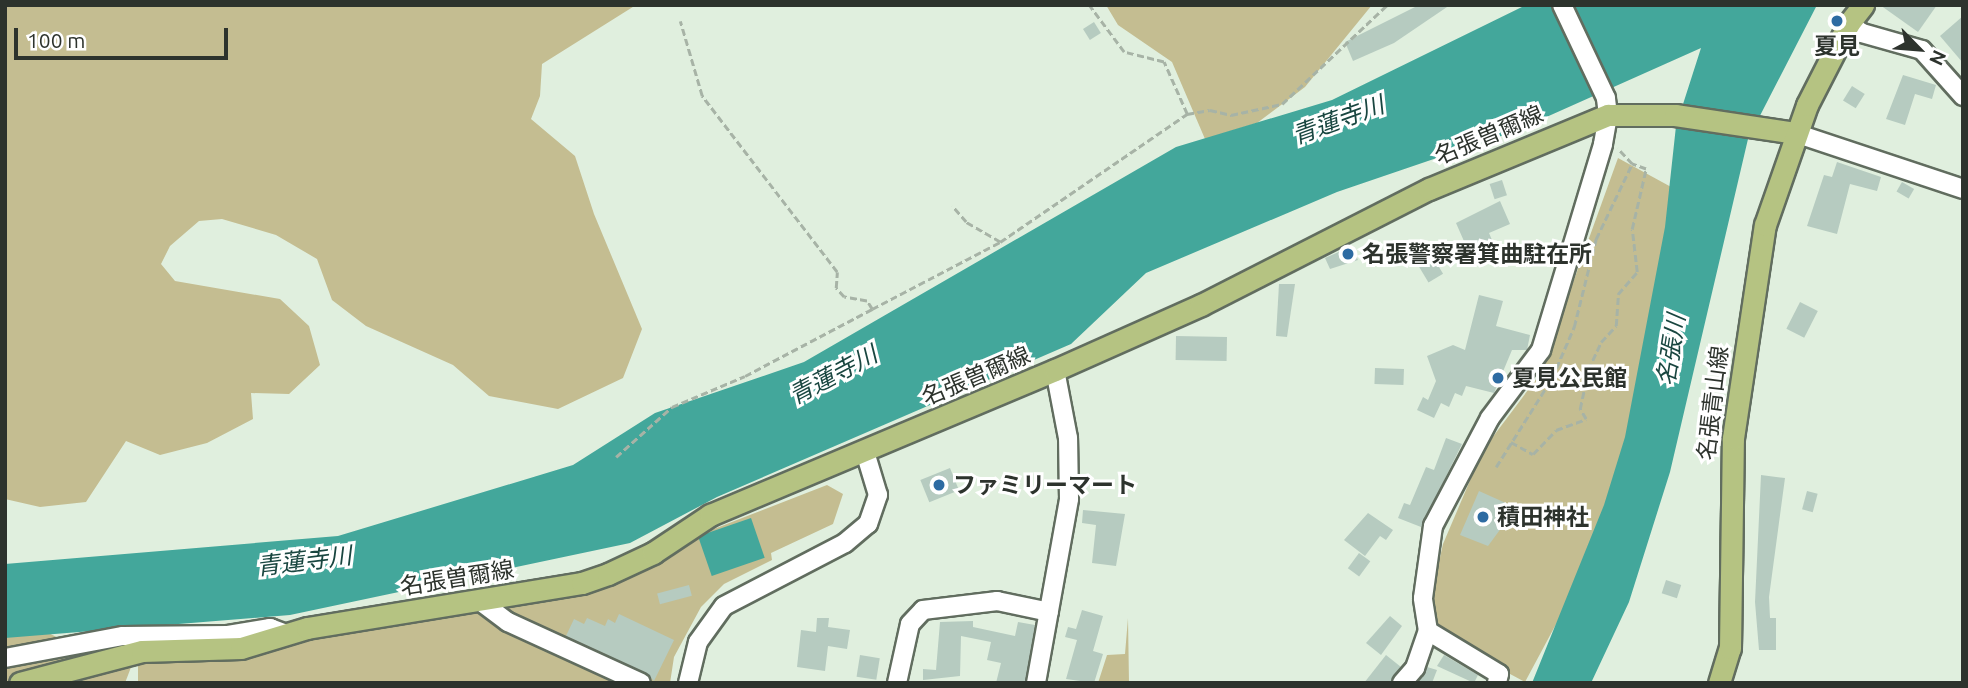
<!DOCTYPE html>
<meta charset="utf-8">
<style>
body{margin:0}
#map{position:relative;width:1968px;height:688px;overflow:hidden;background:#e0efde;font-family:Ubuntu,"Noto Sans JP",sans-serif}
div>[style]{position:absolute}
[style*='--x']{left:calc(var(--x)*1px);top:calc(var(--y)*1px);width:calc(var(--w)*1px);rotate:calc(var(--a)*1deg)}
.green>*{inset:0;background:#c4bd91}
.water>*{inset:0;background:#43a79b;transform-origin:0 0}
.building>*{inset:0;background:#b6cbc0;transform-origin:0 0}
.path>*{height:2.5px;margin-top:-1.25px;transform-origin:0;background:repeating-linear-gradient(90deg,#a7b3a6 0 7px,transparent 0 10.5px)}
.roads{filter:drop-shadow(2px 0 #616d5f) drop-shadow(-2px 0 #616d5f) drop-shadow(0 2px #616d5f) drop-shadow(0 -2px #616d5f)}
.minor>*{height:18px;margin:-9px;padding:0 9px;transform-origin:9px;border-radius:9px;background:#fff}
.major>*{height:21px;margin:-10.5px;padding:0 10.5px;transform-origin:10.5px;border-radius:10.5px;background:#b5c382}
.dots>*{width:19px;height:19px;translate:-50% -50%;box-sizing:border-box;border:4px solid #fff;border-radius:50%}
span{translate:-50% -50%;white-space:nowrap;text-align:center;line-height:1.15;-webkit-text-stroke:6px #fff;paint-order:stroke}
.poi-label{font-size:23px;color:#2d332d;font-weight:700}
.left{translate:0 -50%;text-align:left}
.street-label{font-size:23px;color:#2d332d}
.water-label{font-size:24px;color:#194640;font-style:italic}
.frame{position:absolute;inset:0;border:7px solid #2d332d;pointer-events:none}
.north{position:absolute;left:1884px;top:14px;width:70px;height:70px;-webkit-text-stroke:5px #fff;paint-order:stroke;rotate:115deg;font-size:19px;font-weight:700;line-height:28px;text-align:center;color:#2d332d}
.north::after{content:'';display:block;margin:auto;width:24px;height:32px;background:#2d332d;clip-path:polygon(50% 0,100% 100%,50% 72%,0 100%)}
.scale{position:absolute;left:14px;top:28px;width:214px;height:32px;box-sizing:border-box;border:4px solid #2d332d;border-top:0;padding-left:9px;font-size:21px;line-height:24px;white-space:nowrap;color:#2d332d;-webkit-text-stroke:5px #fff;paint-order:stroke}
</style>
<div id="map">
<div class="green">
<i style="clip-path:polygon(5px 5px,636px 5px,542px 64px,540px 96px,531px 119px,575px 156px,594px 214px,642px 329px,623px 378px,558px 409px,489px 396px,453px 365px,366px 326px,332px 300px,317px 259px,276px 235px,222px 219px,199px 221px,170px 246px,161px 264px,175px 281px,280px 299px,309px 326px,320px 365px,289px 394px,251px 393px,253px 419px,207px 443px,160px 455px,126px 441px,86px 502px,40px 507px,5px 499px)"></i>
<i style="clip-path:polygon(1106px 5px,1372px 5px,1305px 87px,1257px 123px,1205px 139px,1172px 62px,1118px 25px)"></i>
<i style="clip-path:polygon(1618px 158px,1673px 188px,1614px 516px,1525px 682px,1441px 637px,1427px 616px,1443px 544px,1483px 450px,1540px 374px)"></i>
<i style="clip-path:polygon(827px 485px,843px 494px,833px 524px,771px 553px,772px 560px,724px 584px,701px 607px,674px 657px,670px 683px,138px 683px,138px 659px,427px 620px,589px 590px,632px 574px,701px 534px)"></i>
<i style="clip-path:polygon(5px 612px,100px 658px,133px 662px,125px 683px,5px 683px)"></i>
<i style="clip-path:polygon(1128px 618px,1129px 683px,1098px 683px,1107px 655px,1125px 654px)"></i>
</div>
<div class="water">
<i style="clip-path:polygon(1526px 5px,1817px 5px,1748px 139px,1670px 472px,1629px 602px,1591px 683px,1532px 683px,1604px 505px,1625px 437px,1665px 227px,1676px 126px,1701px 48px,1513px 132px,1337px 192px,1146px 273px,1071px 344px,717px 497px,630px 543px,290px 615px,5px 638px,5px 564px,338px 536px,573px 465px,655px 413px,804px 362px,1176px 147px,1332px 100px)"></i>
<i style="left:751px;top:518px;width:42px;height:56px;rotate:71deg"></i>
</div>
<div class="building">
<i style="clip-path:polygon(1419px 5px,1450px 5px,1394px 43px,1353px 61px,1345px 42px)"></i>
<i style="clip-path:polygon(1880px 5px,1937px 5px,1918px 32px)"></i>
<i style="clip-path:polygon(1963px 16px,1963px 63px,1940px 36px)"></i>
<i style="left:1094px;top:22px;width:13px;height:13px;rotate:58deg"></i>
<i style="clip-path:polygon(1903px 75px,1936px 85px,1932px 99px,1915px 94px,1905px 125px,1886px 119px)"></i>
<i style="left:1852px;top:86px;width:15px;height:17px;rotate:32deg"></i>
<i style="clip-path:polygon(1837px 162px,1881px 177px,1877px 191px,1850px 184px,1837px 234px,1807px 226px,1824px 175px,1832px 177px)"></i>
<i style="left:1502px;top:180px;width:16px;height:13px;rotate:72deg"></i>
<i style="left:1902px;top:182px;width:14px;height:11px;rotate:30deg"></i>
<i style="clip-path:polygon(1500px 201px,1510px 224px,1489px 233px,1498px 254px,1474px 264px,1456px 223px)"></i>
<i style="left:1424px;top:242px;width:37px;height:17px;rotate:59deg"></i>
<i style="clip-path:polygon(1352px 246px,1358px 260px,1330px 269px,1325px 258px)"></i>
<i style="clip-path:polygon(1279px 284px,1295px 284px,1287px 337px,1276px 336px)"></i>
<i style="clip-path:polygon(1479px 295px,1503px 301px,1496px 326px,1530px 335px,1527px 350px,1512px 350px,1494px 393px,1466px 386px,1462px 396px,1455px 393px,1449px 407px,1441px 403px,1434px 418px,1417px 410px,1423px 397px,1428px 400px,1436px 381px,1427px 356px,1453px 345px,1465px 350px)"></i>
<i style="left:1800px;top:302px;width:20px;height:30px;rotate:27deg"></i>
<i style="left:1176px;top:336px;width:51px;height:24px;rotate:1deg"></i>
<i style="left:1375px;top:368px;width:29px;height:16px;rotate:2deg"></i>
<i style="clip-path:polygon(1446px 438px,1462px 444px,1421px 527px,1398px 518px,1404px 503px,1410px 505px,1426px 467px,1434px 470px)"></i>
<i style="left:950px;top:468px;width:24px;height:32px;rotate:68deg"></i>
<i style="clip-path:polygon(1761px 475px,1785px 478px,1769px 597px,1770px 618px,1776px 618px,1776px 650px,1759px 650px,1755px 602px)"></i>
<i style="clip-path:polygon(1479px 491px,1508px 504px,1502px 527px,1488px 546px,1460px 535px)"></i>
<i style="left:1807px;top:491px;width:11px;height:19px;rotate:15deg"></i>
<i style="clip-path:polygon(1083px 510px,1125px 514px,1116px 566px,1092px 563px,1096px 525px,1082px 523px)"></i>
<i style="clip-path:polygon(1368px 513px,1393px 530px,1386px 540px,1380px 536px,1365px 556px,1344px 540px)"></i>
<i style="left:1359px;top:553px;width:14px;height:19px;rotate:36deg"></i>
<i style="left:1666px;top:580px;width:16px;height:14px;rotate:18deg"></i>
<i style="left:689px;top:585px;width:11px;height:33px;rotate:75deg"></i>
<i style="clip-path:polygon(1082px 610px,1103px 616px,1093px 651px,1103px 654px,1094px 683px,1066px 679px,1077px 640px,1065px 637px,1068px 627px,1076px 629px)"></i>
<i style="clip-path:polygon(619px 614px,674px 640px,654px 681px,646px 673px,566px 636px,574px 619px,584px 624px,587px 618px,605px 626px,608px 619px,615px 623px)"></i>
<i style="clip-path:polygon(1390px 616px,1402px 626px,1381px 655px,1366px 643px)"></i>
<i style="clip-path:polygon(817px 618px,829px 618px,828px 627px,850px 630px,847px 649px,828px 646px,825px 671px,797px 667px,801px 630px,816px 632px)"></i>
<i style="clip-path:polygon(973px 621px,973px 627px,1015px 636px,1018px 622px,1035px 625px,1025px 683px,996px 683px,1001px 663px,987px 660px,991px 642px,961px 636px,960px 676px,923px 680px,923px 669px,936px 670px,940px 622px)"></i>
<i style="left:860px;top:655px;width:20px;height:22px;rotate:9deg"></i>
<i style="clip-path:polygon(1386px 655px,1401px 667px,1391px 683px,1364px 683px)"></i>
<i style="clip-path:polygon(1444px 655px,1478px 675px,1474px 683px,1437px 666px)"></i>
<i style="clip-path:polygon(1427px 667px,1437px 670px,1432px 683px,1417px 683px)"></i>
</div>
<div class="path">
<i style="--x:1187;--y:114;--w:23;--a:-10"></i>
<i style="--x:1210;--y:110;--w:22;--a:13"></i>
<i style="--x:1231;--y:115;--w:52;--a:-12.2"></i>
<i style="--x:1282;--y:104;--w:144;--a:-43.3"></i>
<i style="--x:1000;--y:242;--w:227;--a:-34.4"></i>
<i style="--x:1187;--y:114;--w:57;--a:-113.9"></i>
<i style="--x:1164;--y:62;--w:41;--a:-166"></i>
<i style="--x:1124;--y:52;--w:59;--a:-126.7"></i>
<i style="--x:872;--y:309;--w:144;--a:-27.6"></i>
<i style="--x:1000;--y:242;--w:39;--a:-150"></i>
<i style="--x:966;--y:222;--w:21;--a:-131"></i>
<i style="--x:1511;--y:442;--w:25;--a:29"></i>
<i style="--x:1533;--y:454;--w:33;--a:-46"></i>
<i style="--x:1556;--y:430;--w:32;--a:-20"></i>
<i style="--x:1586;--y:419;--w:12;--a:-121"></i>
<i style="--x:1580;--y:409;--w:40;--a:-78"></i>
<i style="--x:1588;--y:370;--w:31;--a:-65"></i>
<i style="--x:1601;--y:342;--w:22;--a:-47"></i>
<i style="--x:1616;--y:326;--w:32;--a:-86"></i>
<i style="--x:1618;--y:294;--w:29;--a:-49"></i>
<i style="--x:1637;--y:272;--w:43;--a:-96.6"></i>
<i style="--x:1632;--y:229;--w:62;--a:-76.9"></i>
<i style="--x:1646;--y:169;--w:15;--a:-160"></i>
<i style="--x:616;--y:457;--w:75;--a:-41.8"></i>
<i style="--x:672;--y:407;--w:79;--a:-23"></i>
<i style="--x:745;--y:376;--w:144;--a:-27.8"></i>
<i style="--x:872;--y:309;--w:9;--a:-122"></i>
<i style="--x:867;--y:301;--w:23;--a:-170"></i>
<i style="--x:844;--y:297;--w:12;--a:-132"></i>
<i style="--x:836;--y:288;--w:16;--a:-86"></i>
<i style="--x:837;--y:272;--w:222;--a:-127.5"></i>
<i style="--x:702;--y:96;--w:78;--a:-106.3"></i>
<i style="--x:1496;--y:467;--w:105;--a:-57.8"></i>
<i style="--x:1552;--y:378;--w:56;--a:-66.7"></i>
<i style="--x:1574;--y:327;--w:91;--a:-76"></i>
<i style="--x:1596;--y:239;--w:83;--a:-64.4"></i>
<i style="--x:1632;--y:164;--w:21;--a:-133"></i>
</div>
<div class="roads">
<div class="minor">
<i style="--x:1849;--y:23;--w:16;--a:38"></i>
<i style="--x:1862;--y:33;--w:62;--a:15.8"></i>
<i style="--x:1922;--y:50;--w:62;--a:48.3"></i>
<i style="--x:1795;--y:133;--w:177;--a:18.4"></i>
<i style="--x:480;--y:601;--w:35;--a:37"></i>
<i style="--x:508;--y:622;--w:146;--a:24.6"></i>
<i style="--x:1428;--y:631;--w:83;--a:31.2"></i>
<i style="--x:1499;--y:674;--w:9;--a:103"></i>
<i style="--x:5;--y:658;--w:120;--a:-10.6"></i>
<i style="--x:123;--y:636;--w:105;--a:-0.5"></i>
<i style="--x:228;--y:635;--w:43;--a:-9.5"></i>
<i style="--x:270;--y:628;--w:20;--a:20"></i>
<i style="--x:688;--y:683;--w:42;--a:-76.3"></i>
<i style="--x:698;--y:642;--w:44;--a:-54.2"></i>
<i style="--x:724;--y:606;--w:136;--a:-27.5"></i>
<i style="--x:845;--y:543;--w:30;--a:-40"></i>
<i style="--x:868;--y:524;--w:31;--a:-71"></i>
<i style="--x:878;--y:495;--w:45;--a:-106.8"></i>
<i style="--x:897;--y:683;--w:60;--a:-77.6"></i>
<i style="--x:910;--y:624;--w:19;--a:-47"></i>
<i style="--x:923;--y:610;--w:75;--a:-6.9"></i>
<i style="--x:997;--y:601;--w:53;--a:11.9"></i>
<i style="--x:1036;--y:683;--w:187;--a:-79.8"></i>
<i style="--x:1069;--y:499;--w:61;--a:-90.9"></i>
<i style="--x:1068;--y:438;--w:69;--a:-100.8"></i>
<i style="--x:1402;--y:683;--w:20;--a:-49"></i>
<i style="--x:1415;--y:668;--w:39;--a:-71"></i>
<i style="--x:1428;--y:631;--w:33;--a:-99"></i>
<i style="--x:1423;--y:598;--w:73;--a:-82.1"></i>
<i style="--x:1433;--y:526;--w:122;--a:-62.2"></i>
<i style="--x:1490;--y:418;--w:85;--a:-53.1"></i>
<i style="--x:1541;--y:350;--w:215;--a:-73.2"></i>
<i style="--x:1603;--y:144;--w:29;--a:-80"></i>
<i style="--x:1608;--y:115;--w:17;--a:-97"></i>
<i style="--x:1606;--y:98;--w:103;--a:-115.3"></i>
</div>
<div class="major">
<i style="--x:20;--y:683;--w:126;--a:-14.7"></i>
<i style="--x:142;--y:651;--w:99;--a:-1.7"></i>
<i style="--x:241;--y:648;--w:69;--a:-16.9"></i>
<i style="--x:307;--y:628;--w:279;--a:-9.3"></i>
<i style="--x:582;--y:583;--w:28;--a:-19"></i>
<i style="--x:608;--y:574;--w:50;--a:-25"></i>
<i style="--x:653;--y:553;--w:69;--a:-33.7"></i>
<i style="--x:710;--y:515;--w:374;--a:-22.8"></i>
<i style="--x:1055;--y:370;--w:160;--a:-24"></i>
<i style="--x:1201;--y:305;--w:256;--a:-27"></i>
<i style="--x:1429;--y:189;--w:194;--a:-22.5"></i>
<i style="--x:1608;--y:115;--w:67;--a:0"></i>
<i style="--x:1675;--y:115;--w:121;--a:8.5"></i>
<i style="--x:1719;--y:683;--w:37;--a:-73"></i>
<i style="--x:1730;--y:648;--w:210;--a:-89.2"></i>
<i style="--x:1733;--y:438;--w:215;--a:-81.5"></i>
<i style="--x:1765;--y:225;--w:127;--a:-70.7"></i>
<i style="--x:1807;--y:105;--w:92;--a:-62.9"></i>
<i style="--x:1849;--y:23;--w:23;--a:-52"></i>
</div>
</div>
<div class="dots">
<i style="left:1837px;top:21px;background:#2d6ba2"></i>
<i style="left:1348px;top:254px;background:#2d6ba2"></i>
<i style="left:1498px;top:378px;background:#2d6ba2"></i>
<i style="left:939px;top:485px;background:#2d6ba2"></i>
<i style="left:1483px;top:517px;background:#2d6ba2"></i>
</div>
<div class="poi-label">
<span style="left:1837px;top:46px">夏見</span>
<span class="left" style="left:1362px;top:254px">名張警察署箕曲駐在所</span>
<span class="left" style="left:1512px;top:378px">夏見公民館</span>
<span class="left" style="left:953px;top:485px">ファミリーマート</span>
<span class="left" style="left:1497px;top:517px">積田神社</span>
</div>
<div class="street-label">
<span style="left:1489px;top:135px;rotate:-23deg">名張曽爾線</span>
<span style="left:976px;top:376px;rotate:-23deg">名張曽爾線</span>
<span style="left:1713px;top:403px;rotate:-83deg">名張青山線</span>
<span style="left:457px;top:578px;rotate:-9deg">名張曽爾線</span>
</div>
<div class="water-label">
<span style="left:1338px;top:120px;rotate:-20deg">青蓮寺川</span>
<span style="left:1671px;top:350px;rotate:-81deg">名張川</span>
<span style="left:833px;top:375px;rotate:-28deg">青蓮寺川</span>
<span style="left:304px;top:561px;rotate:-7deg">青蓮寺川</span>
</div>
<div class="frame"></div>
<div class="north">N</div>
<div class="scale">100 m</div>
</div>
